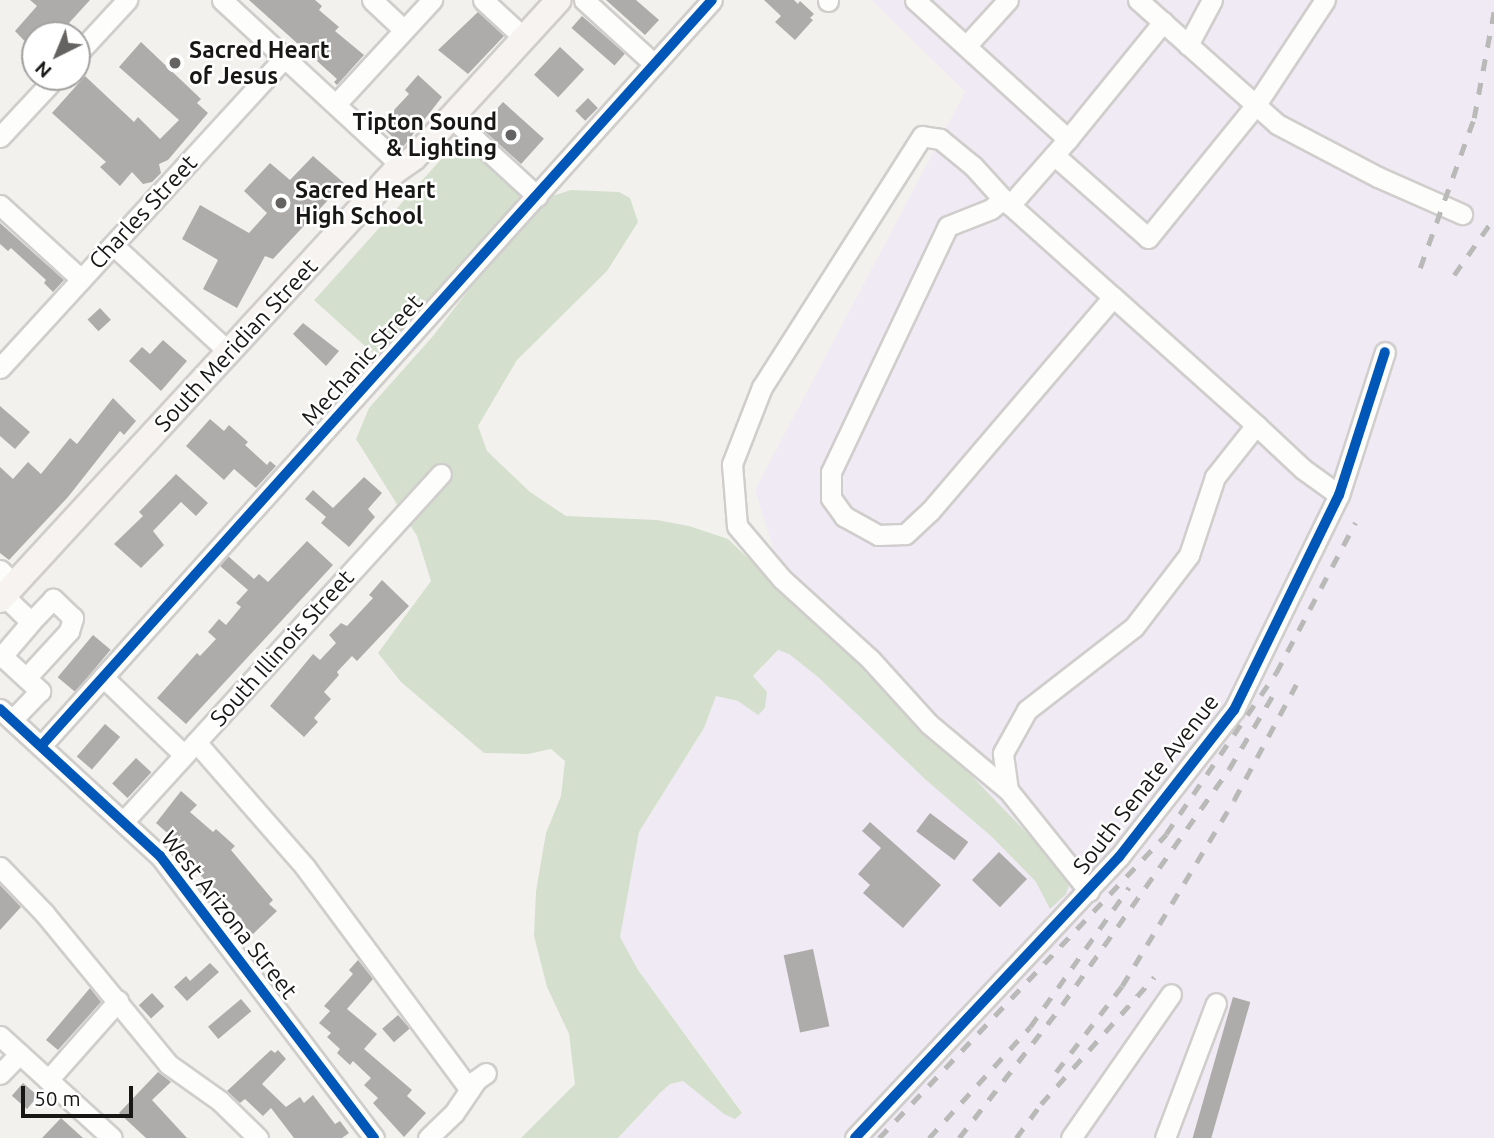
<!DOCTYPE html>
<style>
body{margin:0}
#map{position:relative;width:1494px;height:1138px;overflow:hidden;background:#f3f1ee;font-family:Ubuntu,sans-serif}
div>[style]{position:absolute}
[style*='--x']{left:calc(var(--x)*1px);top:calc(var(--y)*1px);width:calc(var(--w)*1px);rotate:calc(var(--a)*1deg)}
.industrial>*{inset:0;background:#f0eaf4}
.green>*{inset:0;background:#d4e0cd;transform-origin:0 0}
.building>*{inset:0;background:#aeacaa;transform-origin:0 0}
.roads{filter:drop-shadow(2px 0 #d0cecc) drop-shadow(-2px 0 #d0cecc) drop-shadow(0 2px #d0cecc) drop-shadow(0 -2px #d0cecc)}
.minor>*{height:19px;margin:-9.5px;padding:0 9.5px;transform-origin:9.5px;border-radius:9.5px;background:#fdfdfc}
.major>*{height:24px;margin:-12px;padding:0 12px;transform-origin:12px;border-radius:12px;background:#f6f3f0}
.rail>*{height:4.5px;margin-top:-2.25px;transform-origin:0;background:repeating-linear-gradient(90deg,#b9b9b8 0 12px,transparent 0 24px)}
.cycleway>*{height:10px;margin:-5px;padding:0 5px;transform-origin:5px;border-radius:5px;background:#0057b8}
.dots>*{width:19px;height:19px;translate:-50% -50%;box-sizing:border-box;border:4px solid #fff;border-radius:50%}
span{translate:-50% -50%;white-space:nowrap;text-align:center;line-height:1.15;-webkit-text-stroke:5px #fff;paint-order:stroke}
.poi-label{font-size:23px;color:#181715;font-weight:700}
.left{translate:0 -50%;text-align:left}
.right{translate:-100% -50%;text-align:right}
.street-label{font-size:23px;color:#181715}
.north{position:absolute;left:21px;top:21px;width:70px;height:70px;box-sizing:border-box;background:#fff;border:2px solid #a3a2a1;border-radius:50%;rotate:223deg;font-size:19px;font-weight:700;line-height:28px;text-align:center;color:#181715}
.north::after{content:'';display:block;margin:auto;width:24px;height:32px;background:#656361;clip-path:polygon(50% 0,100% 100%,50% 72%,0 100%)}
.scale{position:absolute;left:21px;top:1086px;width:112px;height:32px;box-sizing:border-box;border:4px solid #181715;border-top:0;padding-left:9px;font-size:21px;line-height:24px;white-space:nowrap;color:#181715;-webkit-text-stroke:5px #fff;paint-order:stroke}
</style>
<div id="map">
<div class="industrial">
<i style="clip-path:polygon(872px 0,1494px 0,1494px 1138px,618px 1138px,660px 1093px,670px 1084px,683px 1081px,724px 1114px,742px 1112px,638px 970px,619px 937px,639px 832px,704px 728px,716px 696px,738px 701px,758px 715px,753px 677px,778px 650px,789px 654px,818px 677px,926px 780px,992px 837px,1036px 882px,1050px 908px,1061px 868px,879px 683px,789px 599px,755px 490px,965px 92px)"></i>
</div>
<div class="green">
<i style="left:462px;top:136px;width:91px;height:221px;rotate:42deg"></i>
<i style="clip-path:polygon(571px 190px,619px 192px,630px 198px,638px 222px,607px 271px,517px 360px,478px 426px,487px 451px,530px 492px,566px 516px,657px 520px,689px 526px,728px 539px,924px 727px,1061px 868px,1070px 883px,1066px 894px,1050px 909px,1036px 882px,992px 837px,926px 780px,818px 677px,789px 654px,778px 650px,753px 676px,767px 692px,765px 708px,758px 715px,738px 701px,716px 696px,704px 728px,639px 832px,620px 937px,638px 970px,742px 1113px,735px 1119px,724px 1114px,683px 1081px,670px 1084px,660px 1093px,618px 1138px,521px 1138px,575px 1084px,569px 1034px,547px 987px,534px 936px,536px 891px,546px 833px,561px 796px,565px 761px,551px 749px,528px 754px,484px 753px,401px 682px,378px 653px,431px 581px,417px 536px,356px 439px,369px 408px,433px 336px,500px 249px,546px 198px)"></i>
</div>
<div class="building">
<i style="clip-path:polygon(30px 0,90px 0,69px 23px,72px 25px,64px 35px,35px 35px,35px 52px,15px 31px,37px 6px)"></i>
<i style="clip-path:polygon(249px 0,315px 0,322px 6px,319px 10px,339px 27px,335px 31px,364px 55px,337px 85px,334px 82px,337px 79px)"></i>
<i style="clip-path:polygon(606px 0,636px 0,659px 20px,645px 35px)"></i>
<i style="clip-path:polygon(764px 0,794px 0,798px 4px,800px 1px,814px 14px,810px 18px,813px 20px,795px 40px,775px 22px,781px 16px)"></i>
<i style="clip-path:polygon(478px 12px,504px 36px,468px 74px,438px 50px)"></i>
<i style="left:582px;top:16px;width:57px;height:16px;rotate:41deg"></i>
<i style="clip-path:polygon(141px 42px,201px 99px,197px 103px,208px 113px,168px 160px,159px 164px,161px 173px,152px 182px,143px 184px,132px 172px,120px 186px,100px 167px,106px 162px,52px 113px,85px 76px,134px 122px,138px 117px,160px 139px,179px 120px,119px 67px)"></i>
<i style="left:560px;top:47px;width:33px;height:38px;rotate:43deg"></i>
<i style="clip-path:polygon(418px 75px,442px 97px,403px 147px,380px 125px,409px 94px,405px 90px)"></i>
<i style="left:588px;top:98px;width:14px;height:18px;rotate:45deg"></i>
<i style="left:503px;top:102px;width:55px;height:34px;rotate:42deg"></i>
<i style="clip-path:polygon(313px 156px,344px 183px,273px 259px,265px 256px,237px 308px,203px 289px,218px 260px,182px 239px,200px 205px,249px 233px,267px 213px,244px 191px,270px 163px,290px 180px)"></i>
<i style="clip-path:polygon(0 223px,64px 280px,53px 292px,44px 283px,46px 280px,11px 248px,8px 251px,0 244px)"></i>
<i style="left:100px;top:308px;width:16px;height:17px;rotate:47deg"></i>
<i style="clip-path:polygon(303px 323px,339px 351px,326px 366px,293px 334px)"></i>
<i style="clip-path:polygon(163px 340px,187px 361px,161px 391px,129px 361px,142px 347px,150px 354px)"></i>
<i style="clip-path:polygon(113px 398px,136px 421px,124px 435px,120px 431px,68px 497px,9px 560px,0 553px,0 467px,13px 479px,28px 462px,41px 474px,70px 438px,77px 444px)"></i>
<i style="clip-path:polygon(0 406px,30px 432px,15px 449px,0 436px)"></i>
<i style="clip-path:polygon(210px 419px,224px 431px,229px 425px,248px 442px,245px 445px,267px 465px,270px 461px,276px 466px,256px 488px,234px 469px,224px 480px,186px 446px)"></i>
<i style="clip-path:polygon(176px 474px,208px 503px,196px 516px,181px 502px,153px 531px,164px 545px,141px 568px,114px 544px,143px 516px,139px 512px)"></i>
<i style="clip-path:polygon(364px 477px,382px 493px,368px 509px,375px 517px,349px 547px,321px 523px,326px 517px,305px 499px,313px 490px,333px 508px)"></i>
<i style="clip-path:polygon(307px 541px,333px 565px,186px 724px,157px 698px,197px 653px,200px 656px,216px 639px,208px 632px,219px 619px,226px 625px,241px 607px,236px 603px,248px 590px,220px 566px,228px 556px,254px 579px,259px 574px,268px 582px)"></i>
<i style="clip-path:polygon(382px 580px,409px 606px,357px 661px,352px 656px,337px 672px,339px 675px,324px 692px,331px 699px,314px 718px,318px 722px,304px 737px,270px 706px,313px 654px,320px 660px,336px 643px,329px 635px,341px 623px,347px 626px,373px 598px,369px 595px)"></i>
<i style="left:93px;top:635px;width:23px;height:55px;rotate:40deg"></i>
<i style="left:105px;top:724px;width:20px;height:43px;rotate:41deg"></i>
<i style="left:136px;top:758px;width:21px;height:35px;rotate:43deg"></i>
<i style="clip-path:polygon(181px 791px,197px 805px,190px 812px,213px 832px,216px 829px,235px 846px,231px 850px,273px 900px,269px 904px,277px 911px,253px 934px,240px 922px,242px 919px,231px 909px,233px 906px,186px 862px,190px 857px,180px 849px,182px 846px,156px 823px)"></i>
<i style="left:930px;top:813px;width:48px;height:23px;rotate:37deg"></i>
<i style="clip-path:polygon(870px 822px,941px 885px,903px 928px,863px 893px,870px 885px,858px 874px,881px 848px,862px 831px)"></i>
<i style="left:999px;top:852px;width:39px;height:39px;rotate:44deg"></i>
<i style="clip-path:polygon(0 885px,21px 907px,0 930px)"></i>
<i style="left:813px;top:949px;width:79px;height:30px;rotate:78deg"></i>
<i style="clip-path:polygon(358px 960px,373px 979px,347px 1009px,377px 1034px,364px 1049px,412px 1090px,407px 1096px,426px 1113px,404px 1137px,373px 1103px,378px 1098px,364px 1085px,371px 1078px,353px 1061px,350px 1065px,337px 1053px,340px 1049px,327px 1037px,331px 1033px,319px 1023px,330px 1011px,324px 1006px,353px 974px,349px 970px)"></i>
<i style="clip-path:polygon(210px 963px,219px 972px,187px 1001px,174px 987px,186px 976px,190px 981px)"></i>
<i style="clip-path:polygon(90px 988px,101px 1002px,58px 1050px,46px 1040px)"></i>
<i style="left:152px;top:993px;width:18px;height:18px;rotate:47deg"></i>
<i style="left:1233px;top:997px;width:18px;height:149px;rotate:16deg"></i>
<i style="left:241px;top:999px;width:16px;height:43px;rotate:50deg"></i>
<i style="left:398px;top:1015px;width:18px;height:21px;rotate:49deg"></i>
<i style="clip-path:polygon(271px 1050px,275px 1053px,278px 1050px,286px 1059px,262px 1084px,286px 1107px,300px 1097px,304px 1103px,313px 1095px,335px 1124px,340px 1121px,349px 1133px,342px 1138px,294px 1138px,271px 1108px,263px 1116px,245px 1099px,240px 1103px,227px 1091px)"></i>
<i style="clip-path:polygon(158px 1072px,171px 1082px,152px 1100px,187px 1138px,146px 1138px,119px 1113px)"></i>
<i style="left:23px;top:1083px;width:20px;height:17px;rotate:41deg"></i>
<i style="clip-path:polygon(61px 1118px,83px 1138px,42px 1138px)"></i>
</div>
<div class="roads">
<div class="minor">
<i style="--x:222;--y:0;--w:245;--a:42.7"></i>
<i style="--x:372;--y:0;--w:42;--a:43.1"></i>
<i style="--x:483;--y:0;--w:56;--a:42.8"></i>
<i style="--x:584;--y:0;--w:95;--a:42.4"></i>
<i style="--x:828;--y:0;--w:1;--a:90"></i>
<i style="--x:915;--y:0;--w:207;--a:42.3"></i>
<i style="--x:1068;--y:139;--w:88;--a:131.3"></i>
<i style="--x:1138;--y:0;--w:186;--a:41.7"></i>
<i style="--x:1277;--y:124;--w:114;--a:27.7"></i>
<i style="--x:1378;--y:177;--w:92;--a:23.8"></i>
<i style="--x:1188;--y:45;--w:51;--a:-61.9"></i>
<i style="--x:966;--y:46;--w:62;--a:-47.6"></i>
<i style="--x:77;--y:54;--w:74;--a:-47.2"></i>
<i style="--x:336;--y:104;--w:142;--a:-47.3"></i>
<i style="--x:451;--y:117;--w:117;--a:42.6"></i>
<i style="--x:0;--y:137;--w:82;--a:-47"></i>
<i style="--x:1068;--y:139;--w:151;--a:-50.9"></i>
<i style="--x:1054;--y:155;--w:125;--a:41.4"></i>
<i style="--x:1148;--y:238;--w:170;--a:-51"></i>
<i style="--x:1255;--y:106;--w:127;--a:-56.6"></i>
<i style="--x:1003;--y:199;--w:45;--a:-132.3"></i>
<i style="--x:973;--y:166;--w:43;--a:-140.7"></i>
<i style="--x:940;--y:139;--w:18;--a:-171"></i>
<i style="--x:922;--y:136;--w:298;--a:122.5"></i>
<i style="--x:762;--y:387;--w:83;--a:111.3"></i>
<i style="--x:732;--y:464;--w:62;--a:85.4"></i>
<i style="--x:737;--y:526;--w:70;--a:49.7"></i>
<i style="--x:782;--y:579;--w:119;--a:42.3"></i>
<i style="--x:870;--y:659;--w:88;--a:47.8"></i>
<i style="--x:929;--y:724;--w:103;--a:39.9"></i>
<i style="--x:0;--y:205;--w:110;--a:42.4"></i>
<i style="--x:113;--y:245;--w:158;--a:42.7"></i>
<i style="--x:1113;--y:297;--w:282;--a:130.5"></i>
<i style="--x:930;--y:511;--w:34;--a:137"></i>
<i style="--x:905;--y:534;--w:27;--a:178"></i>
<i style="--x:878;--y:535;--w:39;--a:-151"></i>
<i style="--x:844;--y:516;--w:22;--a:-126"></i>
<i style="--x:831;--y:498;--w:26;--a:-90"></i>
<i style="--x:831;--y:472;--w:272;--a:-64.6"></i>
<i style="--x:948;--y:226;--w:46;--a:-21.6"></i>
<i style="--x:991;--y:209;--w:16;--a:-40"></i>
<i style="--x:1003;--y:199;--w:9;--a:41"></i>
<i style="--x:1010;--y:205;--w:138;--a:41.8"></i>
<i style="--x:1113;--y:297;--w:192;--a:41.8"></i>
<i style="--x:1256;--y:425;--w:64;--a:43.1"></i>
<i style="--x:1303;--y:469;--w:44;--a:35.8"></i>
<i style="--x:0;--y:368;--w:422;--a:-47.5"></i>
<i style="--x:0;--y:570;--w:20;--a:45"></i>
<i style="--x:4;--y:596;--w:37;--a:44"></i>
<i style="--x:31;--y:622;--w:45;--a:130.5"></i>
<i style="--x:2;--y:656;--w:52;--a:42.6"></i>
<i style="--x:40;--y:691;--w:40;--a:134"></i>
<i style="--x:103;--y:677;--w:112;--a:43.9"></i>
<i style="--x:26;--y:678;--w:64;--a:-47.5"></i>
<i style="--x:69;--y:631;--w:14;--a:-73"></i>
<i style="--x:73;--y:618;--w:28;--a:-136"></i>
<i style="--x:53;--y:599;--w:32;--a:134"></i>
<i style="--x:0;--y:709;--w:217;--a:42.6"></i>
<i style="--x:160;--y:856;--w:354;--a:52.8"></i>
<i style="--x:196;--y:742;--w:166;--a:48.9"></i>
<i style="--x:305;--y:867;--w:277;--a:53.5"></i>
<i style="--x:41;--y:746;--w:1003;--a:-48.03"></i>
<i style="--x:124;--y:821;--w:470;--a:-47.6"></i>
<i style="--x:0;--y:867;--w:65;--a:46.2"></i>
<i style="--x:45;--y:914;--w:194;--a:50.6"></i>
<i style="--x:168;--y:1064;--w:64;--a:35.4"></i>
<i style="--x:220;--y:1101;--w:53;--a:44.2"></i>
<i style="--x:1089;--y:891;--w:129;--a:-128.7"></i>
<i style="--x:1008;--y:790;--w:37;--a:-98"></i>
<i style="--x:1003;--y:753;--w:49;--a:-60.8"></i>
<i style="--x:1027;--y:710;--w:135;--a:-37.8"></i>
<i style="--x:1134;--y:627;--w:91;--a:-52.6"></i>
<i style="--x:1189;--y:555;--w:82;--a:-71.6"></i>
<i style="--x:1215;--y:477;--w:66;--a:-51.7"></i>
<i style="--x:0;--y:1036;--w:151;--a:42.3"></i>
<i style="--x:0;--y:1074;--w:28;--a:-46"></i>
<i style="--x:48;--y:1080;--w:106;--a:-48.5"></i>
<i style="--x:428;--y:1138;--w:36;--a:-44"></i>
<i style="--x:454;--y:1113;--w:40;--a:-56"></i>
<i style="--x:476;--y:1080;--w:12;--a:-35"></i>
<i style="--x:855;--y:1138;--w:386;--a:-46.8"></i>
<i style="--x:1119;--y:857;--w:187;--a:-52"></i>
<i style="--x:1234;--y:710;--w:239;--a:-64"></i>
<i style="--x:1339;--y:495;--w:150;--a:-72.2"></i>
<i style="--x:1071;--y:1138;--w:175;--a:-55.2"></i>
<i style="--x:1165;--y:1138;--w:144;--a:-69.3"></i>
</div>
<div class="major">
<i style="--x:0;--y:600;--w:582;--a:-47.37"></i>
<i style="--x:394;--y:172;--w:24;--a:-35"></i>
<i style="--x:414;--y:158;--w:214;--a:-47.5"></i>
</div>
</div>
<div class="rail">
<i style="--x:1420;--y:268;--w:159;--a:-70.2"></i>
<i style="--x:1474;--y:118;--w:109;--a:-79.4"></i>
<i style="--x:1454;--y:275;--w:70;--a:-54.9"></i>
<i style="--x:1056;--y:1072;--w:108;--a:-52.5"></i>
<i style="--x:1122;--y:986;--w:217;--a:-58.9"></i>
<i style="--x:1234;--y:800;--w:131;--a:-61.7"></i>
<i style="--x:879;--y:1138;--w:418;--a:-46.6"></i>
<i style="--x:1166;--y:834;--w:195;--a:-55.7"></i>
<i style="--x:1276;--y:673;--w:170;--a:-62.2"></i>
<i style="--x:929;--y:1138;--w:150;--a:-47.7"></i>
<i style="--x:1030;--y:1027;--w:171;--a:-54.7"></i>
<i style="--x:959;--y:1138;--w:168;--a:-52.2"></i>
<i style="--x:1062;--y:1005;--w:289;--a:-54.7"></i>
<i style="--x:1229;--y:769;--w:86;--a:-59.3"></i>
<i style="--x:1016;--y:1138;--w:42;--a:-53.7"></i>
<i style="--x:1041;--y:1104;--w:170;--a:-48.3"></i>
</div>
<div class="cycleway">
<i style="--x:0;--y:709;--w:217;--a:42.6"></i>
<i style="--x:160;--y:856;--w:354;--a:52.8"></i>
<i style="--x:41;--y:746;--w:1003;--a:-48.03"></i>
<i style="--x:855;--y:1138;--w:386;--a:-46.8"></i>
<i style="--x:1119;--y:857;--w:187;--a:-52"></i>
<i style="--x:1234;--y:710;--w:239;--a:-64"></i>
<i style="--x:1339;--y:495;--w:150;--a:-72.2"></i>
</div>
<div class="dots">
<i style="left:175px;top:63px;background:#656361"></i>
<i style="left:511px;top:135px;background:#656361"></i>
<i style="left:281px;top:203px;background:#656361"></i>
</div>
<div class="poi-label">
<span class="left" style="left:189px;top:63px">Sacred Heart<br>of Jesus</span>
<span class="right" style="left:497px;top:135px">Tipton Sound<br>&amp; Lighting</span>
<span class="left" style="left:295px;top:203px">Sacred Heart<br>High School</span>
</div>
<div class="street-label">
<span style="left:143px;top:212px;rotate:-47deg">Charles Street</span>
<span style="left:236px;top:345px;rotate:-47deg">South Meridian Street</span>
<span style="left:362px;top:360px;rotate:-48deg">Mechanic Street</span>
<span style="left:282px;top:648px;rotate:-48deg">South Illinois Street</span>
<span style="left:1146px;top:784px;rotate:-52deg">South Senate Avenue</span>
<span style="left:229px;top:915px;rotate:52deg">West Arizona Street</span>
</div>
<div class="north">N</div>
<div class="scale">50 m</div>
</div>
